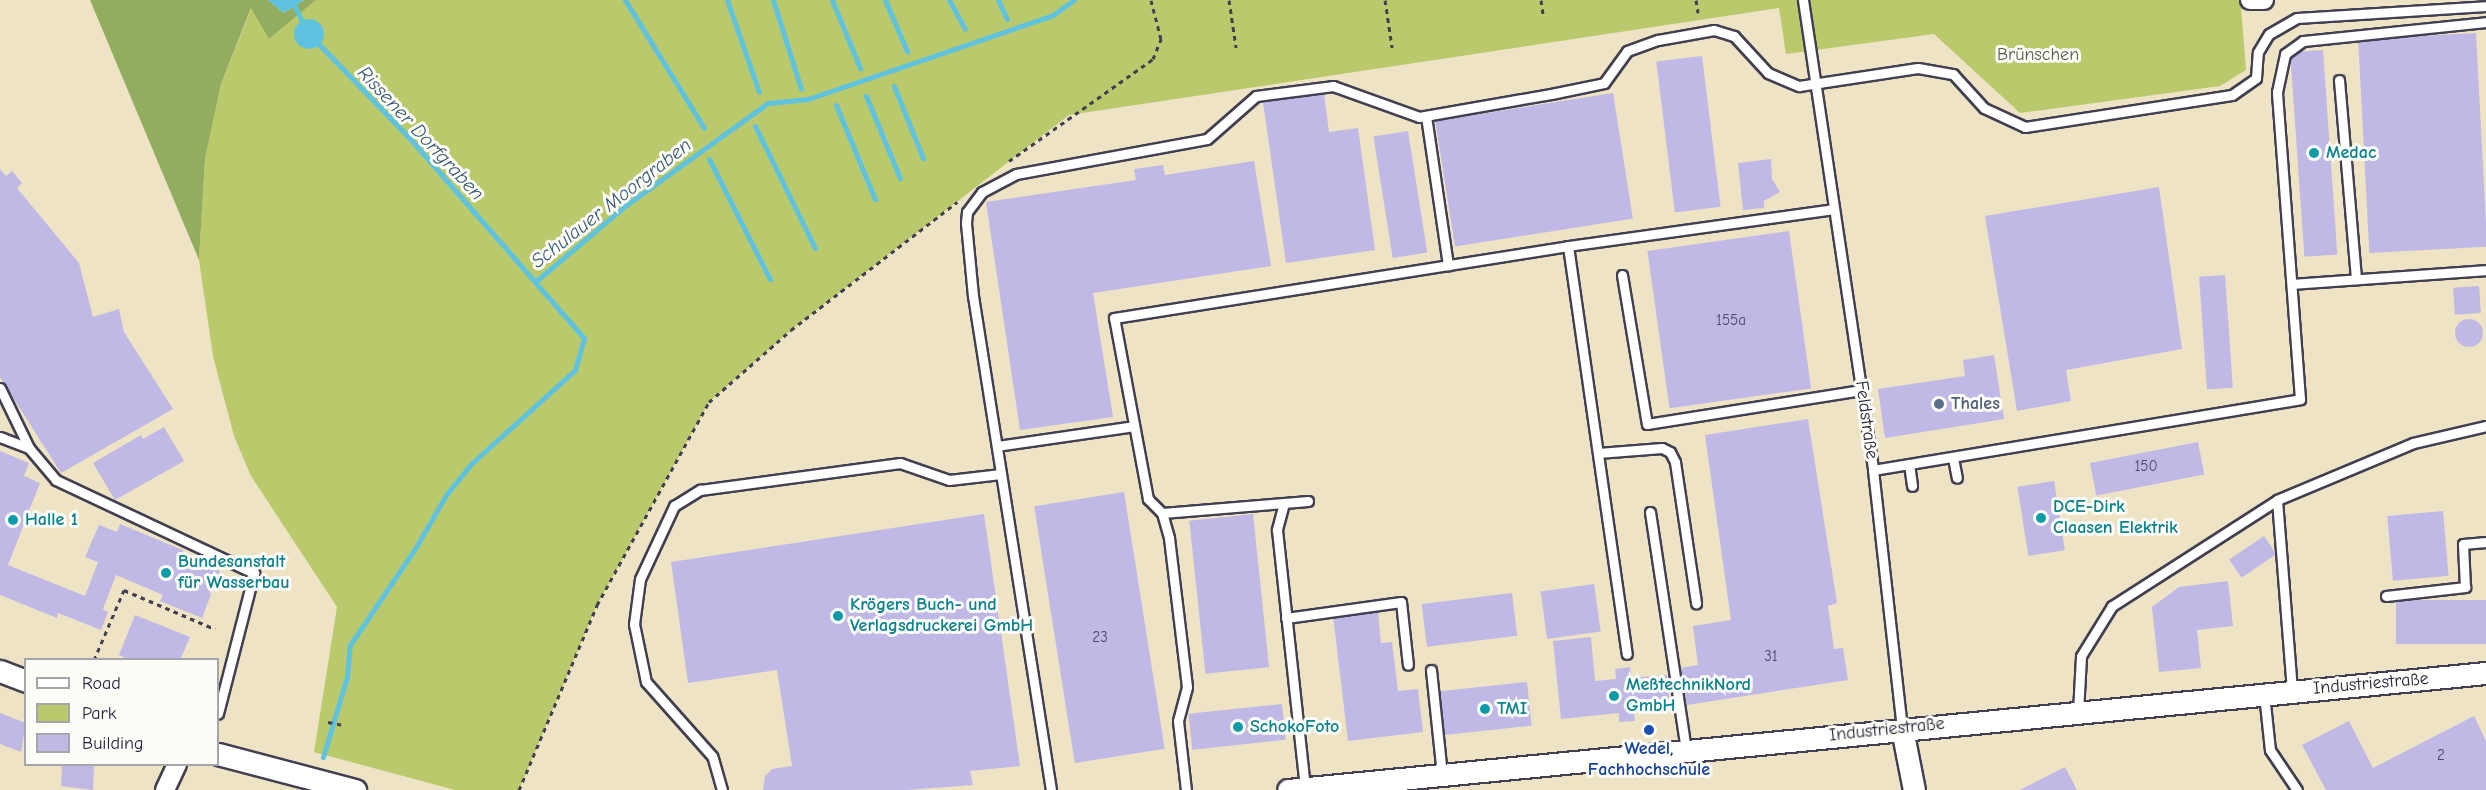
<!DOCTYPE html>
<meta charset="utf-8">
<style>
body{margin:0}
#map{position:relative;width:2486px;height:790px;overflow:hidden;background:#efe3c6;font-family:"Comic Neue",sans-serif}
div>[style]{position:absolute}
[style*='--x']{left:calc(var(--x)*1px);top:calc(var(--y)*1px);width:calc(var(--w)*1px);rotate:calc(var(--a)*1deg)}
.green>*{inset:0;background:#bac96c}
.forest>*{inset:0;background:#93ad60}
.water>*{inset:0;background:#5fc2de}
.round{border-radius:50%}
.stream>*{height:5px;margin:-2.5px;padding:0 2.5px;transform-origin:2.5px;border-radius:2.5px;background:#5fc2de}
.building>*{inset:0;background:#c0b9e5;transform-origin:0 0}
.path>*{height:3px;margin-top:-1.5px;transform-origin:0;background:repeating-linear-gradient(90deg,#413f50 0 4.5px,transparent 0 9px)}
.roads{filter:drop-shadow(2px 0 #413f50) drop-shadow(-2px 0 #413f50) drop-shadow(0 2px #413f50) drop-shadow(0 -2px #413f50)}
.service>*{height:9px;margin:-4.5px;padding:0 4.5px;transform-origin:4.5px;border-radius:4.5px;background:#fff}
.minor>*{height:18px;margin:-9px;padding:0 9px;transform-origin:9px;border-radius:9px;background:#fff}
.tertiary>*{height:21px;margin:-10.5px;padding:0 10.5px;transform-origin:10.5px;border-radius:10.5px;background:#fff}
.dots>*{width:16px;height:16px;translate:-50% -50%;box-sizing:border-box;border:3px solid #fdfcf7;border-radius:50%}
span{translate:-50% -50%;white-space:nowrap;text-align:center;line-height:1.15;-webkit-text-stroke:6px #fdfcf7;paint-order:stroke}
.number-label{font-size:15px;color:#4a4866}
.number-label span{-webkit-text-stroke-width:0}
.park-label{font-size:18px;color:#575c4c}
.culture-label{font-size:18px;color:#0d838f;font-weight:700}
.left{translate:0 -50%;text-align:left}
.service-label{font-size:18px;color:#4e5e75;font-weight:700}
.street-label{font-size:18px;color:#22223b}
.transit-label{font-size:18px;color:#164399;font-weight:700}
.water-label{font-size:20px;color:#375a74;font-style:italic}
.legend{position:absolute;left:24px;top:658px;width:195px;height:108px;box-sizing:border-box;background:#fdfcf7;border:2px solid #a5a5ac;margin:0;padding:8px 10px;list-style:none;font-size:18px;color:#22223b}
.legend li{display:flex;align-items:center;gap:12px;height:30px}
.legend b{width:30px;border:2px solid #a5a5ac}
</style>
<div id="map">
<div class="green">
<i style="clip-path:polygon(316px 0,2254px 0,2259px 1px,2241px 7px,2246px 70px,2220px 86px,2020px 113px,1934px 34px,1786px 54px,1779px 8px,1069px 115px,791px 330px,709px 402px,597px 605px,519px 790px,455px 790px,314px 752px,337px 607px,251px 476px,234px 436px,213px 356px,199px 260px,205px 159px,221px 84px,252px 7px,269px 39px)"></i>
</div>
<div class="forest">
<i style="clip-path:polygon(90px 0,268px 0,284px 13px,304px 0,316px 0,269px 39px,251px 8px,221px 84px,205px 159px,199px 260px)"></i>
</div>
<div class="water">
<i style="clip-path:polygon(268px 0,304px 0,284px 13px)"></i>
<i class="round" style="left:294px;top:19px;width:30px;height:30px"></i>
</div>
<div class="stream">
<i style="--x:292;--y:0;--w:31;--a:65"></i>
<i style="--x:625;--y:0;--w:150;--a:58.3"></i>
<i style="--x:727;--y:0;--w:97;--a:70.8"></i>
<i style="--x:773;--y:0;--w:93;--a:72.5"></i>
<i style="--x:832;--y:0;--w:74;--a:67.6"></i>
<i style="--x:885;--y:0;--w:56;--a:66.7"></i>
<i style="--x:949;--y:0;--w:33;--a:61"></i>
<i style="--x:998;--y:0;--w:21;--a:65"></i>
<i style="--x:315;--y:40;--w:141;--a:46.1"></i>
<i style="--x:413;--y:142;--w:186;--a:48.9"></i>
<i style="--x:894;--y:86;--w:78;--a:68.1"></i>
<i style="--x:866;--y:96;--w:89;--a:67.5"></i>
<i style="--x:836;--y:105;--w:102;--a:67.5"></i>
<i style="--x:755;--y:126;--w:136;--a:63.8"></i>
<i style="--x:709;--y:159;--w:135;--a:63.1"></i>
<i style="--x:323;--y:757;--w:84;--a:-73.3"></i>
<i style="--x:347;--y:677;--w:32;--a:-85"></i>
<i style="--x:350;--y:645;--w:118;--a:-56"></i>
<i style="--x:416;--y:547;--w:60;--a:-60"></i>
<i style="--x:446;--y:495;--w:40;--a:-51"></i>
<i style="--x:471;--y:464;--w:140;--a:-42.1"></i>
<i style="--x:575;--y:370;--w:33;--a:-74"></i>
<i style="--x:584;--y:338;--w:74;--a:-131.2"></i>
<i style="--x:535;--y:282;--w:118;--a:-40.2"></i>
<i style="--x:625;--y:206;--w:176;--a:-35.8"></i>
<i style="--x:768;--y:103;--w:40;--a:-5.7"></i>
<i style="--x:808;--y:99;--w:259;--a:-18.9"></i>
<i style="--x:1053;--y:15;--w:26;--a:-36"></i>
</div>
<div class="building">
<i style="left:2476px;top:33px;width:214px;height:118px;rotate:87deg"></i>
<i style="left:2323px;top:50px;width:205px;height:33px;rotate:86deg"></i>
<i style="left:1702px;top:56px;width:152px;height:46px;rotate:83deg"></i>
<i style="left:1613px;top:93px;width:127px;height:180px;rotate:81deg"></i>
<i style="clip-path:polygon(1324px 94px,1329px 132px,1358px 128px,1375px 250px,1286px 263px,1263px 102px)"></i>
<i style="left:1408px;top:131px;width:123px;height:35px;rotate:81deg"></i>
<i style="clip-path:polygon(1771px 159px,1772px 179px,1780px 192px,1764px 201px,1764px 208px,1743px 210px,1738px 163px)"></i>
<i style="clip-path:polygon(1254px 161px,1271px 266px,1093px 293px,1113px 417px,1020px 430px,986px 202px,1136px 180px,1134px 169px,1163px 165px,1165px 175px)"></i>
<i style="clip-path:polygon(0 169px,6px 176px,12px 171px,22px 183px,17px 188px,79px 263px,93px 317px,119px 309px,124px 332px,173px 409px,61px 473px,0 377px)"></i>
<i style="clip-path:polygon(2159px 187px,2182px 349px,2066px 370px,2071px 401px,2017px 411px,1985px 216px)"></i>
<i style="left:1789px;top:231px;width:159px;height:143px;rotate:82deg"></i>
<i style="left:2225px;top:275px;width:113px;height:26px;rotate:86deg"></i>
<i style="left:2479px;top:286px;width:27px;height:26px;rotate:86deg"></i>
<i class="round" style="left:2455px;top:319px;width:28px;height:28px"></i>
<i style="clip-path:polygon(1994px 355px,2004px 419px,1885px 438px,1878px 389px,1965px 376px,1963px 360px)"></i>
<i style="clip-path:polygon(1808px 419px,1837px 603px,1828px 606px,1834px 649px,1843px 648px,1848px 680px,1687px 705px,1680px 668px,1698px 665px,1693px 626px,1731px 620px,1705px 435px)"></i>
<i style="clip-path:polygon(164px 427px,184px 461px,115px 500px,93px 463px,141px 435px,143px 439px)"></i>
<i style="left:2198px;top:442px;width:33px;height:110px;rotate:79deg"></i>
<i style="clip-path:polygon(0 451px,29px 463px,24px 476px,40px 483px,8px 565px,85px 596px,98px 562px,85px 557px,99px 525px,117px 532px,120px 524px,183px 550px,182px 555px,220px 571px,202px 618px,160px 601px,163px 595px,116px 575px,103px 609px,108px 612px,101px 630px,58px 613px,57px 618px,0 595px)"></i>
<i style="left:2054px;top:481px;width:70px;height:37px;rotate:81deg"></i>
<i style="left:1124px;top:492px;width:260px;height:91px;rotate:81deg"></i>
<i style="left:2443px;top:511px;width:65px;height:56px;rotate:85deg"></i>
<i style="clip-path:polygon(984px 514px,1020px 766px,970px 771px,973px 785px,908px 790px,763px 790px,765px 776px,772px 769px,792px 766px,777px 670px,688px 683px,671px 562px)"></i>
<i style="left:1253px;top:514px;width:154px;height:64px;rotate:84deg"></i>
<i style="left:2264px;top:536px;width:22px;height:42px;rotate:56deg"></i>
<i style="clip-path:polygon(2228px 581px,2233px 626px,2197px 630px,2201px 668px,2159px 672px,2152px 607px,2179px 587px)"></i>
<i style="left:1594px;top:584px;width:48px;height:54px;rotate:82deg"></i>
<i style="left:1512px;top:593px;width:43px;height:91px;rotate:83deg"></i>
<i style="left:2486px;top:600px;width:44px;height:90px;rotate:90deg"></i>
<i style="clip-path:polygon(1378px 611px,1381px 643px,1392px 642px,1398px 691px,1418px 689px,1423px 732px,1348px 741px,1333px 616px)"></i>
<i style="clip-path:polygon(135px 615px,190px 637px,180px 660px,129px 660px,119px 655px)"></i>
<i style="clip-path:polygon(1591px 637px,1595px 681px,1616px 679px,1615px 669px,1630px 667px,1631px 678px,1667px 675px,1670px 708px,1634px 712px,1635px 721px,1619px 722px,1619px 713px,1561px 719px,1553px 641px)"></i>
<i style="left:1527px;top:682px;width:44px;height:90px;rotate:84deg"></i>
<i style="left:1282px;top:704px;width:36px;height:94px;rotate:84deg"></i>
<i style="clip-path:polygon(0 713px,26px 723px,21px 752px,0 744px)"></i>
<i style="clip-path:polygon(2474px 716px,2486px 741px,2486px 790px,2326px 790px,2302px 745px,2349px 721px,2373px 768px)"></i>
<i style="clip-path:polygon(62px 765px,94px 765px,93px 790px,61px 786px)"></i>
<i style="clip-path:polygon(2065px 767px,2077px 790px,2020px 790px)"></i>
</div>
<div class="path">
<i style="--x:1229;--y:0;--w:48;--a:81.5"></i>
<i style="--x:1385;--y:0;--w:48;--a:81.5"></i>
<i style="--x:1541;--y:0;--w:15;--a:82"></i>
<i style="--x:1696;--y:0;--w:13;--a:81"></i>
<i style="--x:1009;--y:161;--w:176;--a:-35.3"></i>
<i style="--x:1153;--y:59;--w:22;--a:-68"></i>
<i style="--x:1161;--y:39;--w:40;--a:-104.4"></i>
<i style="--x:94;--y:660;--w:76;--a:-66.8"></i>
<i style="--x:124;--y:590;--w:99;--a:23.2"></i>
<i style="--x:328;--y:722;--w:15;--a:11"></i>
<i style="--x:519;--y:790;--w:201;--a:-67.1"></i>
<i style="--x:597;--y:605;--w:232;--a:-61.1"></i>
<i style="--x:709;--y:402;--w:109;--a:-41.3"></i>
<i style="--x:791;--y:330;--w:210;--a:-37.6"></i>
</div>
<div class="roads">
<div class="service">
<i style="--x:1803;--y:0;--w:475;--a:81.5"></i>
<i style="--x:1873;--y:470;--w:261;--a:83.6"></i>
<i style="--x:2339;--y:80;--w:200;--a:85.1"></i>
<i style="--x:1426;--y:116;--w:151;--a:81.6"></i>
<i style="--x:1568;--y:246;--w:412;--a:81.8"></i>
<i style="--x:1622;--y:275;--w:151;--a:80.5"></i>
<i style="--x:1647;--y:424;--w:217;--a:-9"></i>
<i style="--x:2292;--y:284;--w:195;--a:-4.1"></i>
<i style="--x:0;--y:388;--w:67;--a:64.2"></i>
<i style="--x:0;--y:437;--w:31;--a:21"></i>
<i style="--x:29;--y:448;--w:42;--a:49.8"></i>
<i style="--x:56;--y:480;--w:219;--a:25.2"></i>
<i style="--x:254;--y:573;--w:145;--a:104.4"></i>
<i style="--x:997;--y:446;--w:138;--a:-8.3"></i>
<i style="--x:1598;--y:453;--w:64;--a:-4.5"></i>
<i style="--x:1662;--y:448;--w:9;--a:27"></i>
<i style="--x:1670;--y:452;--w:11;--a:63"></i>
<i style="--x:1675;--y:462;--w:143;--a:81.5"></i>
<i style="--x:1953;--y:458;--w:20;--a:79"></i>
<i style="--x:1909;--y:464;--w:22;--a:82"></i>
<i style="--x:1873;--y:470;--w:433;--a:-9.4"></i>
<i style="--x:2300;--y:399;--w:308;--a:-94.3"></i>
<i style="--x:2277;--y:92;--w:39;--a:-78"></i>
<i style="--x:2285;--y:54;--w:22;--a:-36"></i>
<i style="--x:2303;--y:41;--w:184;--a:-5.9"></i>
<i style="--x:2277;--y:500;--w:193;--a:85.5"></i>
<i style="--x:1308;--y:501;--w:146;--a:175.3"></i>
<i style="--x:1162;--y:513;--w:20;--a:-135"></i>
<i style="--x:1148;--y:499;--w:184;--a:-100.6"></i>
<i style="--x:1114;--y:318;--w:460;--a:-9"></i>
<i style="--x:1568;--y:246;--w:268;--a:-7.9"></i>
<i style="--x:1284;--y:503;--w:28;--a:105"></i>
<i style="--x:1277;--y:530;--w:260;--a:83.8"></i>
<i style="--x:1650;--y:512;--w:241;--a:81.4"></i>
<i style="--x:1162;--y:513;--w:26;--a:74"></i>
<i style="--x:1169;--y:538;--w:150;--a:83.1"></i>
<i style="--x:1187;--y:687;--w:35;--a:105"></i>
<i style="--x:1178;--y:721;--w:69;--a:83.4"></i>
<i style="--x:2386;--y:596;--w:80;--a:-6.5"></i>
<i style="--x:2465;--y:587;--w:43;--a:-92.7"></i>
<i style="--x:2463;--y:544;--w:23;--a:-5"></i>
<i style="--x:1286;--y:618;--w:116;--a:-7.9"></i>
<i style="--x:1401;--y:602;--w:63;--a:83.7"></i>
<i style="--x:1431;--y:670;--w:106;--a:84"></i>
<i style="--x:2264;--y:694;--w:56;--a:83.9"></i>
<i style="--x:2270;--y:750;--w:48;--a:56"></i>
<i style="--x:2078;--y:712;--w:56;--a:-86.9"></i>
<i style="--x:2081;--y:656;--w:59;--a:-58.2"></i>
<i style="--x:2112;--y:606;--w:196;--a:-32.7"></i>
<i style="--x:2277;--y:500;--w:147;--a:-22.7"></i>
<i style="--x:2413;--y:443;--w:75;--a:-13.1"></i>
<i style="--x:722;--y:790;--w:35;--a:-106"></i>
<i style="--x:712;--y:756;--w:99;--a:-131.7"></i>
<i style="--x:646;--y:682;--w:59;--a:-101.7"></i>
<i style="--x:634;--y:624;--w:45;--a:-82.4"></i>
<i style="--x:640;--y:579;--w:81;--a:-65"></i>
<i style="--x:674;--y:506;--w:31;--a:-32"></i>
<i style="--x:700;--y:490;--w:202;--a:-7.7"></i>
<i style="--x:900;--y:463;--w:52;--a:19.1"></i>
<i style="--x:949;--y:480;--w:52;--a:-6.6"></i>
<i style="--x:1051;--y:790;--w:500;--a:-98.97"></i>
<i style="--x:973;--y:296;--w:73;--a:-95.5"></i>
<i style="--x:966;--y:223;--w:11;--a:-85"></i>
<i style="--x:967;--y:212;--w:25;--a:-53"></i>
<i style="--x:982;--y:192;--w:38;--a:-28"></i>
<i style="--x:1016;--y:174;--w:194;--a:-10.4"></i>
<i style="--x:1207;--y:139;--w:65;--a:-41.3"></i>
<i style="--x:1256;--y:96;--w:78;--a:-7.4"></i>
<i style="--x:1333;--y:86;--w:91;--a:19.8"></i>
<i style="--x:1419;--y:117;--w:134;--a:-9.9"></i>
<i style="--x:1551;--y:94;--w:54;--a:-11.7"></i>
<i style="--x:1604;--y:83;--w:39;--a:-54"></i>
<i style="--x:1627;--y:51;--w:33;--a:-20"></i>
<i style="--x:1658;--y:40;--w:57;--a:-10.1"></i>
<i style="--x:1714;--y:30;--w:21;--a:17"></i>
<i style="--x:1734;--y:36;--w:50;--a:47.4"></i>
<i style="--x:1768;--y:73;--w:34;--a:23"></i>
<i style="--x:1799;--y:86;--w:120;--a:-8.6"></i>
<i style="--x:1918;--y:68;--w:36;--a:10"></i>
<i style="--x:1953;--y:74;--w:46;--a:47.6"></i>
<i style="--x:1984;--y:108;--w:45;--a:24.9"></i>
<i style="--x:2025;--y:127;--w:209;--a:-8.8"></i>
<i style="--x:2232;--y:95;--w:29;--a:-35"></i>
<i style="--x:2256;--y:78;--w:26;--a:-86"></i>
<i style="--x:2258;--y:52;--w:21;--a:-59"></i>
<i style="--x:2269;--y:34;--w:32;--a:-30"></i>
<i style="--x:2297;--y:18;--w:189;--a:-3.6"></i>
</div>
<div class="minor">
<i style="--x:2250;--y:0;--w:14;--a:0"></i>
<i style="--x:165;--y:790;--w:29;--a:-65"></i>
</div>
<div class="tertiary">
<i style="--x:0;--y:671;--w:28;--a:21"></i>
<i style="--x:1902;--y:729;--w:62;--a:78.9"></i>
<i style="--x:218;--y:754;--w:142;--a:14.7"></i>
<i style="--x:1288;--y:790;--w:1204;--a:-5.58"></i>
</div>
</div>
<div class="dots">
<i style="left:2314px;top:153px;background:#0f9aa8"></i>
<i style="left:1939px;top:404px;background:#5c6f8a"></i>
<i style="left:2041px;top:518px;background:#0f9aa8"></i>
<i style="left:13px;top:520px;background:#0f9aa8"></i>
<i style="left:166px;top:573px;background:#0f9aa8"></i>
<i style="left:838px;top:616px;background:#0f9aa8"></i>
<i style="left:1614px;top:696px;background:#0f9aa8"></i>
<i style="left:1485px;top:709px;background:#0f9aa8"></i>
<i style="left:1238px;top:727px;background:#0f9aa8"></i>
<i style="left:1649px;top:730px;background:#1a4fb4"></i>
</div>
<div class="number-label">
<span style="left:1731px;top:321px">155a</span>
<span style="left:2146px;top:467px">150</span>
<span style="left:1100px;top:638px">23</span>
<span style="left:1771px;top:657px">31</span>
<span style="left:2441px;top:756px">2</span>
</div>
<div class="park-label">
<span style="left:2038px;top:55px">Brünschen</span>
</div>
<div class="culture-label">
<span class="left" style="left:2326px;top:153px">Medac</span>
<span class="left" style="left:2053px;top:518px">DCE-Dirk<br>Claasen Elektrik</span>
<span class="left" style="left:25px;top:520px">Halle 1</span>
<span class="left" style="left:178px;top:573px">Bundesanstalt<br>für Wasserbau</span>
<span class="left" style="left:850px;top:616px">Krögers Buch- und<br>Verlagsdruckerei GmbH</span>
<span class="left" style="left:1626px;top:696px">MeßtechnikNord<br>GmbH</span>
<span class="left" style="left:1497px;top:709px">TMI</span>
<span class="left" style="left:1250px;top:727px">SchokoFoto</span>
</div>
<div class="service-label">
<span class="left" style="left:1951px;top:404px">Thales</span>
</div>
<div class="street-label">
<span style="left:1866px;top:420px;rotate:82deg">Feldstraße</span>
<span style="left:2371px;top:684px;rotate:-5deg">Industriestraße</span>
<span style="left:1887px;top:730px;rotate:-6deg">Industriestraße</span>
</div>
<div class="transit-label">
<span style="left:1649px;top:760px">Wedel,<br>Fachhochschule</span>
</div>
<div class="water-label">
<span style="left:421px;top:133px;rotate:47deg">Rissener Dorfgraben</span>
<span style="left:611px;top:203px;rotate:-38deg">Schulauer Moorgraben</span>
</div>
<ul class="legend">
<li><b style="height:8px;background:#fff"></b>Road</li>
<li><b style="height:16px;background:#bac96c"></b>Park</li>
<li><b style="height:16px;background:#c0b9e5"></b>Building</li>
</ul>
</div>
